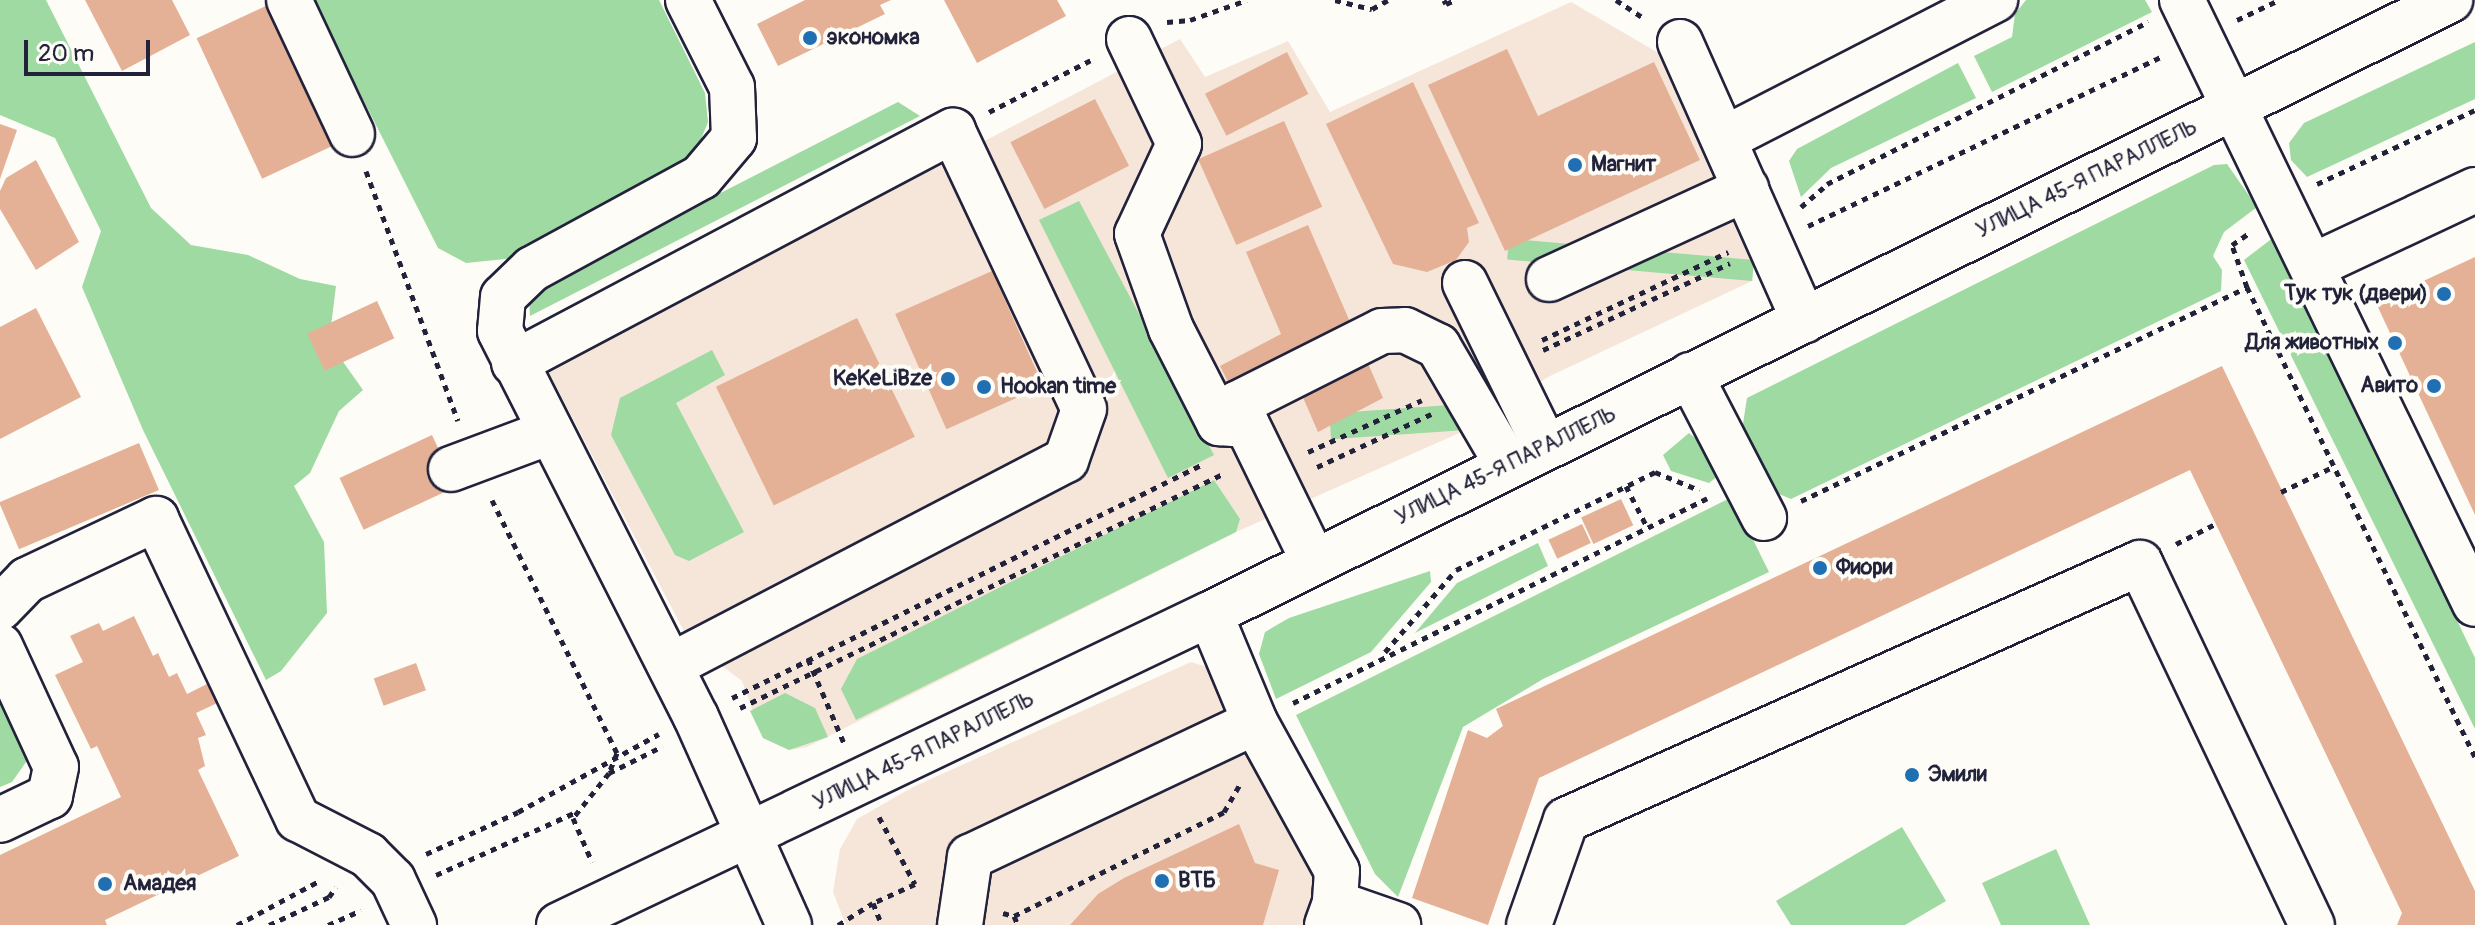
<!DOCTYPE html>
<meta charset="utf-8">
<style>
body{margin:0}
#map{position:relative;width:2475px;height:925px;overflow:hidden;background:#fdfcf7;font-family:Pangolin,sans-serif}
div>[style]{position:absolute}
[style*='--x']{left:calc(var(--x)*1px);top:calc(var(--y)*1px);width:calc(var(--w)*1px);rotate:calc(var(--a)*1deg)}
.built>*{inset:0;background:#f6e6da}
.green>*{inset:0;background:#9edaa1;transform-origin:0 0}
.building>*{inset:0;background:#e4b196;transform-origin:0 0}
.path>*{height:5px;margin-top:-2.5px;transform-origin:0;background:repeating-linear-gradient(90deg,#22223b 0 6px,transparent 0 12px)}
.roads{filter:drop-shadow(2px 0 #22223b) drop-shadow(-2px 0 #22223b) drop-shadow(0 2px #22223b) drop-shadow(0 -2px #22223b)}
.minor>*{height:44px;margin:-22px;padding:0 22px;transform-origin:22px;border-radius:22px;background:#fdfcf7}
.major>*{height:44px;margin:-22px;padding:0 22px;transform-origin:22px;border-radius:22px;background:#fdfcf7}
.dots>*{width:22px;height:22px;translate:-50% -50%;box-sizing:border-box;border:4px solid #fdfcf7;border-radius:50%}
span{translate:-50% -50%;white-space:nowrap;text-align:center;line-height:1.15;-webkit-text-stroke:8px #fdfcf7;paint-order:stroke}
.poi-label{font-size:22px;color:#22223b;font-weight:700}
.left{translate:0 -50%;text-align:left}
.right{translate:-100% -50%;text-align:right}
.street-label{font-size:22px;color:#22223b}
.scale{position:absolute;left:24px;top:40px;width:126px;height:36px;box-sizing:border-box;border:4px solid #22223b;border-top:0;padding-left:10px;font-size:24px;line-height:28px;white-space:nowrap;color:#22223b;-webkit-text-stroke:6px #fdfcf7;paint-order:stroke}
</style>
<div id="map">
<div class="built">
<i style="clip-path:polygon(1571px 2px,1667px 58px,1754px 260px,1752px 281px,1548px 377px,1466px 430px,1236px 532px,807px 747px,789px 750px,763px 738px,742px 681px,689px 641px,547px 369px,1180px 39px,1205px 77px,1288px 41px,1330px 112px)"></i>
<i style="clip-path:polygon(1191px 662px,1210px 668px,1326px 882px,1312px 925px,846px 925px,833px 892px,840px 849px,857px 819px,913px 787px)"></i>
</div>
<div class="green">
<i style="clip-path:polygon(0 0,46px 0,151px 208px,191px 245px,248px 255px,300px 279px,336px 286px,329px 342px,363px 390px,339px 411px,310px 473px,294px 486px,324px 542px,327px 613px,281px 671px,266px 680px,143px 430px,82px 287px,101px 231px,55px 138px,0 115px)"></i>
<i style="clip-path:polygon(313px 0,659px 0,705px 93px,708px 122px,693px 159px,516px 258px,466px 263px,438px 248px)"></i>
<i style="clip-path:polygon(2026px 0,2145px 0,2152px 12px,1992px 92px,1974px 56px,2012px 37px,2015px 14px)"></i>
<i style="clip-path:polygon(2475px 42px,2475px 99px,2307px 177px,2291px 160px,2289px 143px,2304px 123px)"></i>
<i style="clip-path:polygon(1958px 63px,1976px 98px,1831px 168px,1801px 197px,1789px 161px,1797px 149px)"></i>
<i style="clip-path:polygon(898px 102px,920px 116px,530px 316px,529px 298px,537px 287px)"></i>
<i style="clip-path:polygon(2227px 164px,2257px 207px,2224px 232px,2213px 256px,2222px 270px,2221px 291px,1791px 499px,1772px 491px,1741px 437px,1747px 398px,2214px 165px)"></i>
<i style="clip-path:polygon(1079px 201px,1214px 455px,1168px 478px,1039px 220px)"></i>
<i style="clip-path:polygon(2274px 237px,2475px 658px,2475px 729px,2244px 260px)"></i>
<i style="left:1754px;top:260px;width:21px;height:246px;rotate:95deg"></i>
<i style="clip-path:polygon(712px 350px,725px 375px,676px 403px,744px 532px,689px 561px,675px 555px,611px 435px,620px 398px)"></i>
<i style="left:1464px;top:404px;width:26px;height:135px;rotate:86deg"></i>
<i style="clip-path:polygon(1689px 433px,1703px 444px,1719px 475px,1709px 483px,1671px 471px,1663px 455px)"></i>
<i style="clip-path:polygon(1214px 480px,1240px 519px,1236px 532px,856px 720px,841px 689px,857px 659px)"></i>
<i style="clip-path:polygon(1732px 497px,1769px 572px,1543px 679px,1463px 727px,1398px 897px,1375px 874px,1296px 715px)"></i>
<i style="clip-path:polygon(1538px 543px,1548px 566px,1415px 633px,1457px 583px)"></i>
<i style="clip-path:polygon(1430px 571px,1431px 582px,1371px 652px,1276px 699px,1259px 654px,1265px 632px,1289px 618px)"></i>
<i style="clip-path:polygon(0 679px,27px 744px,26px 762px,12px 782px,0 787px)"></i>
<i style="clip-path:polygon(785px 693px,815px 708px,828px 737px,789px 750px,763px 738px,750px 711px)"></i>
<i style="clip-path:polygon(1902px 827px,1946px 901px,1905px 925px,1791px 925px,1776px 901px)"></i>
<i style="clip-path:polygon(2056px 849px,2090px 925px,2001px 925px,1982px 883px)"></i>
</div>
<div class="building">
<i style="clip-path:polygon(85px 0,172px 0,190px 35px,122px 71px)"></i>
<i style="clip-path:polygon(805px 0,891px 0,880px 5px,885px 14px,778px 66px,757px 24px)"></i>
<i style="clip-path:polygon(944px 0,1057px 0,1066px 16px,977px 63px)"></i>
<i style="left:270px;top:4px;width:155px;height:81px;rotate:65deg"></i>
<i style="clip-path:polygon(1507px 49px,1538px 116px,1654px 62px,1700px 160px,1505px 251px,1428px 85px)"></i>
<i style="left:1287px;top:52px;width:47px;height:92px;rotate:63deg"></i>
<i style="clip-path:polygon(1413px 82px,1479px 223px,1467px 228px,1469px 242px,1456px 260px,1427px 272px,1393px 264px,1326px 124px)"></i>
<i style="left:1095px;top:99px;width:75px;height:95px;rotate:63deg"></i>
<i style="left:1284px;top:121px;width:94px;height:94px;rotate:66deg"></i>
<i style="clip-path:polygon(0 124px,17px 130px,0 179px)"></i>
<i style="clip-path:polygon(36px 160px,79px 242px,36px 270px,0 209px,0 191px,6px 178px)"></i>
<i style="clip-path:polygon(1308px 225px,1383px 398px,1318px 432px,1288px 363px,1233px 392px,1220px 366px,1281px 334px,1246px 252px)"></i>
<i style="clip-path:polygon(2475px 257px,2475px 515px,2376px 303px)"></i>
<i style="left:992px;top:271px;width:126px;height:106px;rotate:66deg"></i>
<i style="left:377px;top:301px;width:41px;height:77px;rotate:65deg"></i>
<i style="clip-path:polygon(36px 308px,81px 397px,0 439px,0 327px)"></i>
<i style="left:857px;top:318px;width:132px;height:157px;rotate:64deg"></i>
<i style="clip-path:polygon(2222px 366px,2475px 891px,2475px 925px,2397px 925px,2402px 913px,2190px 470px,1539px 778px,1488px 925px,1412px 898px,1468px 730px,1487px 738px,1503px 726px,1496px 709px)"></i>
<i style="left:432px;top:435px;width:57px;height:102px;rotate:65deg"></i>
<i style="left:139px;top:443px;width:51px;height:152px;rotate:67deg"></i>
<i style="left:1621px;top:499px;width:29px;height:44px;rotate:65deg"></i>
<i style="left:1582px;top:524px;width:21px;height:37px;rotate:65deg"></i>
<i style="clip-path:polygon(134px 616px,153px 656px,158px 653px,169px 677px,177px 673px,187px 694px,221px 677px,230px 697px,196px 713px,206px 735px,198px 738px,205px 766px,198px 770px,239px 856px,105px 920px,107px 925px,0 925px,0 855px,121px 797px,97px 746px,91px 749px,55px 675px,83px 662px,70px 636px,99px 623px,103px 631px)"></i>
<i style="left:416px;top:663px;width:29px;height:45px;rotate:70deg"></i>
<i style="clip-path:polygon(1239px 824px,1255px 863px,1279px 870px,1263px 925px,1070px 925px,1098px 894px,1124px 878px)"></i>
</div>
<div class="path">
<i style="--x:1335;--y:0;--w:38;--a:14"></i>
<i style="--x:1372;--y:9;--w:18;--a:-29"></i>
<i style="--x:1444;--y:0;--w:4;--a:63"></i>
<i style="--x:1446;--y:4;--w:10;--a:-24"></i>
<i style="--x:1616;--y:0;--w:35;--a:33"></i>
<i style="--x:2237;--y:20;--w:47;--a:-25.5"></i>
<i style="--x:1167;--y:22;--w:23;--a:-5"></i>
<i style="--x:1190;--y:20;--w:60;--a:-19.3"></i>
<i style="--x:989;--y:112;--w:114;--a:-27"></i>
<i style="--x:366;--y:171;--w:266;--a:69.8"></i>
<i style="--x:2317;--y:184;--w:174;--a:-25.1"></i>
<i style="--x:1801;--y:207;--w:35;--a:-41"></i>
<i style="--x:1827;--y:184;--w:360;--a:-26.8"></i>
<i style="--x:1808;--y:226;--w:394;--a:-25.6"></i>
<i style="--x:2247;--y:287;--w:522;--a:64.12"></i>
<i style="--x:1542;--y:340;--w:206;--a:-25.3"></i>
<i style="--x:1543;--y:350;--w:206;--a:-24.9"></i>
<i style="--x:1308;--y:452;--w:125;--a:-24.5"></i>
<i style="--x:1317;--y:467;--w:126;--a:-24.9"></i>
<i style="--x:1626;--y:486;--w:46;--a:62.9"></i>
<i style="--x:2281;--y:492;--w:58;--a:-25.7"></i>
<i style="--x:492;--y:500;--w:282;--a:63.7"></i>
<i style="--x:617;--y:753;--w:22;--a:112"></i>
<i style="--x:609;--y:773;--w:58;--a:128.7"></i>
<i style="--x:573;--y:818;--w:48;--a:66.6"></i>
<i style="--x:1801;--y:501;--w:495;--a:-25.6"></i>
<i style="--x:2247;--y:287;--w:45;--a:-109.7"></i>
<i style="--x:2232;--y:245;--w:19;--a:-35"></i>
<i style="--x:2176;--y:544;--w:44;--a:-27.1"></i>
<i style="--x:1385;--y:652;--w:108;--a:-49.1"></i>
<i style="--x:1456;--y:570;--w:222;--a:-26.2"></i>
<i style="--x:1655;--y:472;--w:48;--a:22.2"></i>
<i style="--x:808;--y:659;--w:91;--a:66.8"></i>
<i style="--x:732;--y:698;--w:526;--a:-26.42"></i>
<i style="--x:1293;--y:703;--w:462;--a:-26.3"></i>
<i style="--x:740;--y:708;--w:537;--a:-25.85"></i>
<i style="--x:609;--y:773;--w:60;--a:-26.6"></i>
<i style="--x:879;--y:817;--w:76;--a:61.8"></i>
<i style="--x:915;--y:884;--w:46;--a:155.7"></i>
<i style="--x:873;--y:903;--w:24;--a:68"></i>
<i style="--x:426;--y:854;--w:101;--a:-24.5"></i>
<i style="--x:518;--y:812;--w:161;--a:-29"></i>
<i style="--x:436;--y:875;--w:154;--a:-24.2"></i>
<i style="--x:1003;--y:913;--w:11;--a:15"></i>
<i style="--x:1014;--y:916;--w:234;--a:-26.3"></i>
<i style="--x:1224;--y:812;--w:32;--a:-60"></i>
<i style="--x:1014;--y:916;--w:10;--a:66"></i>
<i style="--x:237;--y:925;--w:95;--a:-28.2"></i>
<i style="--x:269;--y:925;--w:66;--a:-25"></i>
<i style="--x:329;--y:897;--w:12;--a:-55"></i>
<i style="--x:328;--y:925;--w:36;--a:-24"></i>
<i style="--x:838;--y:925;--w:41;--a:-32.2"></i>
</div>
<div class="roads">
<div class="minor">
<i style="--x:289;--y:0;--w:148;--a:64.8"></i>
<i style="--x:688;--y:0;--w:97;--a:63.2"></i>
<i style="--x:732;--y:87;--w:51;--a:87.8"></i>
<i style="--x:734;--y:138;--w:51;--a:130.2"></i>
<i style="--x:701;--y:177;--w:192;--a:151.4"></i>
<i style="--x:532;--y:269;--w:40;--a:136"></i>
<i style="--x:503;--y:297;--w:34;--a:95"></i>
<i style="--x:500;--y:331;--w:433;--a:63.1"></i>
<i style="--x:696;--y:717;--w:228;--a:65.9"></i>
<i style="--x:2182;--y:0;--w:671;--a:64.12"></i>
<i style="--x:1129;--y:39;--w:116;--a:64.5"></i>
<i style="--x:1179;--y:144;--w:99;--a:115"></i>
<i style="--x:1137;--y:234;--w:101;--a:70.3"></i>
<i style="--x:1171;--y:329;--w:106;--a:62.9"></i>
<i style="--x:1219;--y:423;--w:28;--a:4"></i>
<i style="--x:1680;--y:42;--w:305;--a:66"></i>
<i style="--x:1724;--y:139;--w:305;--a:-27.2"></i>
<i style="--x:2315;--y:265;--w:177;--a:-25.1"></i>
<i style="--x:1549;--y:279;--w:217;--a:-24.6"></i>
<i style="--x:1465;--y:283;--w:182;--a:63.9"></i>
<i style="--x:514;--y:363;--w:497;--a:-27.9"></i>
<i style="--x:953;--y:131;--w:307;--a:64.8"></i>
<i style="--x:1084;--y:409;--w:54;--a:109.4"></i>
<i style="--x:1066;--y:460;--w:446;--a:152.5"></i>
<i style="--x:1690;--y:375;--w:161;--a:62.6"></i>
<i style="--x:451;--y:469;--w:106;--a:-20.5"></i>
<i style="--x:1314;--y:562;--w:176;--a:-116"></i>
<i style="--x:1237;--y:404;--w:162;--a:-26.7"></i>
<i style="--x:1382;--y:331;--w:23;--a:-2"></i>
<i style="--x:1405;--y:330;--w:37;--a:26"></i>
<i style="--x:1438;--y:346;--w:137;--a:59.7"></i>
<i style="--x:0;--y:608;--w:39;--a:-46"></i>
<i style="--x:27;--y:580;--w:143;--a:-25.3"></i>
<i style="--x:156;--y:519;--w:332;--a:64.7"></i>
<i style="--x:298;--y:819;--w:79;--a:27.2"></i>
<i style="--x:368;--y:855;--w:35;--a:45"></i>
<i style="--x:393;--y:880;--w:50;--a:65"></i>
<i style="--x:0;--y:646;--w:133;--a:65.2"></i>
<i style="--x:56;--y:767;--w:30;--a:102"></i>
<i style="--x:50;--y:796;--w:55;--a:154.4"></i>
<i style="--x:1255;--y:722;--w:170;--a:61.2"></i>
<i style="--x:1337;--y:871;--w:32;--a:94"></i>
<i style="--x:960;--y:925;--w:69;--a:-81.6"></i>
<i style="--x:970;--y:857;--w:315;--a:-25.3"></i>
<i style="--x:1255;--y:722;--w:117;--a:-112.6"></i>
<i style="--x:1327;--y:925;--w:23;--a:-70"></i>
<i style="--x:1335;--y:903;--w:67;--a:19.2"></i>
<i style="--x:1529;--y:925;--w:111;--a:-70.6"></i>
<i style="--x:1566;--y:820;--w:629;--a:-24.12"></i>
<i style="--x:2140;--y:563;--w:401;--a:64.6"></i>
</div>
<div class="major">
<i style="--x:559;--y:925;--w:721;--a:-25.54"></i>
<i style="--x:1210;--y:614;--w:1384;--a:-26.34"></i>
</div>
</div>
<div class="dots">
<i style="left:810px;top:38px;background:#1f6fb2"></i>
<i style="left:1575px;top:165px;background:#1f6fb2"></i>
<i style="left:2444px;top:294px;background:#1f6fb2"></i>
<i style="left:2395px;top:343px;background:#1f6fb2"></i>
<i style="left:948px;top:379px;background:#1f6fb2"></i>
<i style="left:2434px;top:386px;background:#1f6fb2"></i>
<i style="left:984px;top:387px;background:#1f6fb2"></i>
<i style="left:1820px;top:568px;background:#1f6fb2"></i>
<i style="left:1912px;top:775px;background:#1f6fb2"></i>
<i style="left:1162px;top:881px;background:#1f6fb2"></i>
<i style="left:105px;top:884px;background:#1f6fb2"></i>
</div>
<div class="poi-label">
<span class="left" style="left:826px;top:38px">экономка</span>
<span class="left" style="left:1591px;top:165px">Магнит</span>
<span class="right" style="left:2428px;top:294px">Тук тук (двери)</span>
<span class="right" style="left:2379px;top:343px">Для животных</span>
<span class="right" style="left:932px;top:379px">KeKeLiBze</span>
<span class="right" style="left:2418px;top:386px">Авито</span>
<span class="left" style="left:1000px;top:387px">Hookan time</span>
<span class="left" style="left:1836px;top:568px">Фиори</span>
<span class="left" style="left:1928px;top:775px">Эмили</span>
<span class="left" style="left:1178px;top:881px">ВТБ</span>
<span class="left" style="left:123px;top:884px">Амадея</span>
</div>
<div class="street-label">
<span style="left:2087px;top:179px;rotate:-26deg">УЛИЦА 45-Я ПАРАЛЛЕЛЬ</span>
<span style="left:1506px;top:466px;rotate:-26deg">УЛИЦА 45-Я ПАРАЛЛЕЛЬ</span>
<span style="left:924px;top:751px;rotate:-26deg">УЛИЦА 45-Я ПАРАЛЛЕЛЬ</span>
</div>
<div class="scale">20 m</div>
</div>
